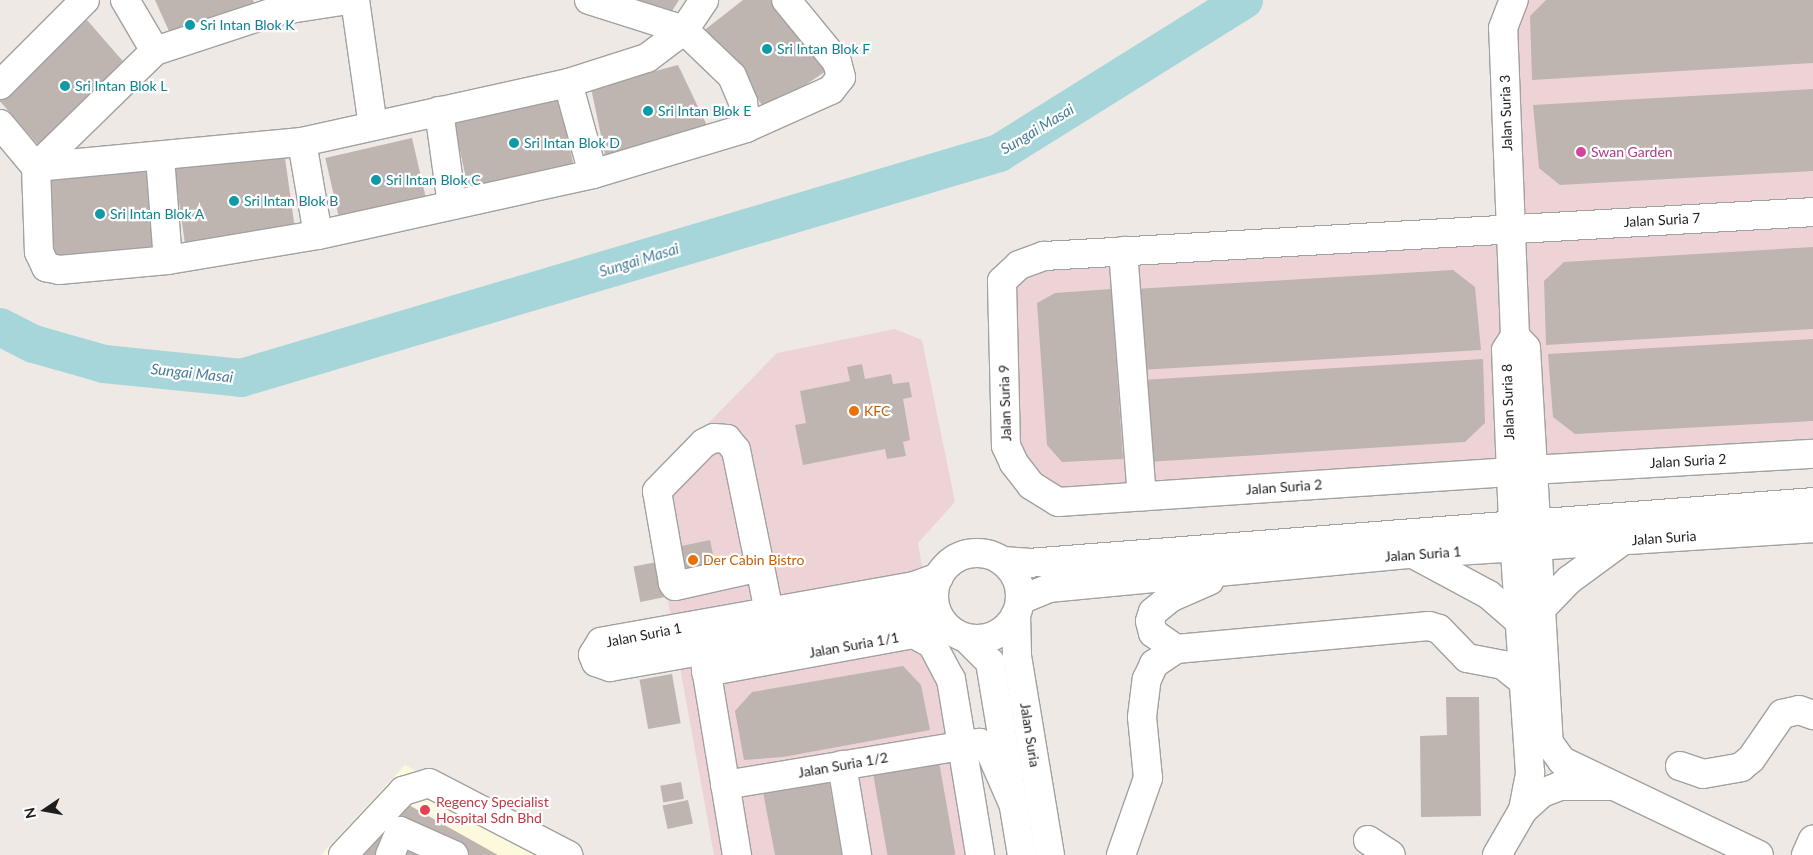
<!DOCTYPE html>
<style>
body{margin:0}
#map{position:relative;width:1813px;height:855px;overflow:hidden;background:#eee9e4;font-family:Lato,sans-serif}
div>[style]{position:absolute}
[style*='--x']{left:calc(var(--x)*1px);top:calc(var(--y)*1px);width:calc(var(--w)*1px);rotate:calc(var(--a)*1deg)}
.commercial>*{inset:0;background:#eed3d6}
.education>*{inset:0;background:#fdf9dd}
.river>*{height:38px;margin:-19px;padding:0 19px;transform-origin:19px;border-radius:19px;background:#a6d6da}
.building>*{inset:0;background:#beb4b0;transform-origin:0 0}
.roads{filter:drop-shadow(1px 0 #a1a1a1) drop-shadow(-1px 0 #a1a1a1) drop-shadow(0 1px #a1a1a1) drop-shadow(0 -1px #a1a1a1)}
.minor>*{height:28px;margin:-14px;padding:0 14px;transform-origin:14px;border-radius:14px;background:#fff}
.minor>.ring{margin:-14px;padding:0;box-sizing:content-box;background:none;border:28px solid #fff;border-radius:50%}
.dots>*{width:14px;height:14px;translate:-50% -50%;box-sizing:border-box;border:2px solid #fff;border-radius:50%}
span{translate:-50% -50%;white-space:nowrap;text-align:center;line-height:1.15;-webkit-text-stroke:4.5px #fff;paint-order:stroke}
.culture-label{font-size:14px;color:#0d838f}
.left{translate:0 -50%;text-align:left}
.street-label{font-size:14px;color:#1d1d1d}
.hotel-label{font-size:14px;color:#b23c85}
.food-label{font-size:14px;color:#c56008}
.health-label{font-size:14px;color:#be3a42}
.water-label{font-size:15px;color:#487c9a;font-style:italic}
.north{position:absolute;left:20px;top:785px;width:50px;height:50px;-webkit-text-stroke:4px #fff;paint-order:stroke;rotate:258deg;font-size:14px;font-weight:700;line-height:20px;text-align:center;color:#1d1d1d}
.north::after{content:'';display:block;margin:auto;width:18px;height:22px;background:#1d1d1d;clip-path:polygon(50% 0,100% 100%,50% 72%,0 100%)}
</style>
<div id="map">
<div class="commercial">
<i style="clip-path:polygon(1503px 0,1813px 0,1813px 462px,1057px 510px,1006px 466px,1014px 259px,1503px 221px)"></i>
<i style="clip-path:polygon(895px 329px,922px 340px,955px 502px,918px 543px,971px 855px,714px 855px,647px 486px,777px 353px)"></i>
</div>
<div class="education">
<i style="clip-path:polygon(405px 765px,568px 855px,321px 855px)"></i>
</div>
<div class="river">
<i style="--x:0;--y:327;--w:38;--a:27"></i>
<i style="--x:34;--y:344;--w:73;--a:15.9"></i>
<i style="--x:104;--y:364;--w:138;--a:5.8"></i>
<i style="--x:241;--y:378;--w:791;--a:-16.53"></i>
<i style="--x:999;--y:153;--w:289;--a:-32"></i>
</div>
<div class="building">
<i style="clip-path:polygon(155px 0,253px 0,256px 10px,173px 40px)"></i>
<i style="clip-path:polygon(624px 0,679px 0,670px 14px)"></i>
<i style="clip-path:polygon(743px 0,773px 0,832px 67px,767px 111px,702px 32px)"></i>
<i style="clip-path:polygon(1546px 0,1813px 0,1813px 63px,1532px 80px,1530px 16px)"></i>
<i style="left:87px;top:20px;width:62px;height:119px;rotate:49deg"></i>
<i style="clip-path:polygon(678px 65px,711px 134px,607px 164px,591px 88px)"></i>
<i style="clip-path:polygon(1813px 89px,1813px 171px,1560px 185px,1539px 168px,1533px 105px)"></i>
<i style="left:558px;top:92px;width:81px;height:108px;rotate:78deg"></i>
<i style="left:412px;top:138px;width:69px;height:89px;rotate:77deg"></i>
<i style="left:284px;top:151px;width:83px;height:111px;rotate:82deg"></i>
<i style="left:147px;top:170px;width:81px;height:98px;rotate:86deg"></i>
<i style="clip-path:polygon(1813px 247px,1813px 329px,1546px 345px,1544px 281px,1564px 262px)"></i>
<i style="clip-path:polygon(1453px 270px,1475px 287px,1481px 350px,1140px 370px,1135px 289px)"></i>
<i style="clip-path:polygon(1111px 289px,1123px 459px,1062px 462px,1047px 445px,1037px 303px,1055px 293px)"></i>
<i style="clip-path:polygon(1813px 339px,1813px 421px,1575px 434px,1553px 417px,1548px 354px)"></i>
<i style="clip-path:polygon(1483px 359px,1485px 423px,1465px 442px,1147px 462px,1142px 380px)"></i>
<i style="clip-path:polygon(862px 364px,865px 379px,891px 374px,893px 384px,909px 382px,912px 397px,903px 399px,910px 440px,903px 442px,906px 456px,887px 459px,885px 449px,803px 465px,795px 425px,806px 423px,800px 391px,850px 381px,847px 367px)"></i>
<i style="left:710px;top:540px;width:34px;height:40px;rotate:78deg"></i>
<i style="left:657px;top:562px;width:36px;height:24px;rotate:79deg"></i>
<i style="clip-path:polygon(903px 666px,921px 685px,930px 730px,783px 757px,744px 760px,735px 711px,752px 692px)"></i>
<i style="left:672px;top:674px;width:50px;height:33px;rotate:80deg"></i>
<i style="clip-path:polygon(1446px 697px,1479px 697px,1481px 816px,1421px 817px,1420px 736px,1447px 735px)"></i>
<i style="left:938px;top:756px;width:100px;height:67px;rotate:80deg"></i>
<i style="clip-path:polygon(828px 776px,842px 855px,775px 855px,762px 787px)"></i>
<i style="left:681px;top:782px;width:17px;height:21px;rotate:80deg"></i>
<i style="left:688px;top:800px;width:24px;height:26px;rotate:78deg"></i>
<i style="clip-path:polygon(407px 804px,498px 855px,359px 855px)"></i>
</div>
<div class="roads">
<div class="minor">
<i style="--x:125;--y:0;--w:59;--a:59.5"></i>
<i style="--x:355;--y:0;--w:127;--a:81.9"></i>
<i style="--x:589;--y:0;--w:100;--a:17.5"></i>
<i style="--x:684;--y:30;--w:66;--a:43.8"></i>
<i style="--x:732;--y:76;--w:28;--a:67"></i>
<i style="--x:743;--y:102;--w:26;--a:83"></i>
<i style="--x:568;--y:83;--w:94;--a:74.6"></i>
<i style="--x:0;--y:85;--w:120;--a:-45"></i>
<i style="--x:439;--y:111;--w:95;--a:82.1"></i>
<i style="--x:0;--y:124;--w:56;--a:50.1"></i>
<i style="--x:36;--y:167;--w:85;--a:88"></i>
<i style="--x:39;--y:252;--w:17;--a:65"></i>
<i style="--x:46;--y:267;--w:13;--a:13"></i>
<i style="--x:59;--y:270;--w:109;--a:-5.2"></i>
<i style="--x:168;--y:260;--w:152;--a:-9.5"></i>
<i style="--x:318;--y:235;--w:282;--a:-12.5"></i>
<i style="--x:593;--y:174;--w:160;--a:-16.7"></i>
<i style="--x:746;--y:128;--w:93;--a:-24.1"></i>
<i style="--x:831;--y:90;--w:16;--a:-52"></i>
<i style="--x:841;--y:77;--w:16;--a:-105"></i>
<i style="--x:837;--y:62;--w:80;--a:-129.4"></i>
<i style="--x:302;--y:142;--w:94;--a:80.2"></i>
<i style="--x:160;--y:157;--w:103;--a:85.6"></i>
<i style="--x:36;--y:167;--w:267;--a:-5.4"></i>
<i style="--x:302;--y:142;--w:272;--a:-12.5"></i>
<i style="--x:568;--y:83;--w:83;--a:-17.6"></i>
<i style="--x:647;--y:58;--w:46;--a:-37.1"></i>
<i style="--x:684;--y:30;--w:36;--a:-56"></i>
<i style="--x:36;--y:167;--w:166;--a:-44.3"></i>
<i style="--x:155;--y:51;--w:128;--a:-18.2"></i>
<i style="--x:277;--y:11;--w:72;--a:-8.8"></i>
<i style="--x:1123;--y:251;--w:246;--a:85.6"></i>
<i style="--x:1515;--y:336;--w:16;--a:47"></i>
<i style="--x:1526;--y:348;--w:396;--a:86.7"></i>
<i style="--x:1549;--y:743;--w:22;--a:54"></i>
<i style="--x:1562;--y:761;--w:218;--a:25.5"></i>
<i style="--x:1532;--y:470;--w:281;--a:-3.3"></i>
<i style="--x:1510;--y:472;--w:453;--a:176.2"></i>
<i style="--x:1058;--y:502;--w:32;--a:-148"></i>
<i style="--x:1031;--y:485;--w:28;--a:-128"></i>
<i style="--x:1014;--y:463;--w:19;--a:-115"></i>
<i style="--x:1006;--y:446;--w:165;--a:-91.4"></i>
<i style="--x:1002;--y:281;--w:23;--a:-43"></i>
<i style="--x:1019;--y:265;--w:27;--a:-20"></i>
<i style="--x:1044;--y:256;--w:770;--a:-3.27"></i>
<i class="ring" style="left:934px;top:553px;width:58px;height:58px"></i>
<i style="--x:1413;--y:554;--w:86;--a:28.3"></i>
<i style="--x:1489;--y:595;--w:40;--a:41"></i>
<i style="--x:1002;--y:561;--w:26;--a:4"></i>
<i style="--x:1028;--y:563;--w:787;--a:-4.44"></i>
<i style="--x:760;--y:567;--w:87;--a:167.4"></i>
<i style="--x:675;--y:586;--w:4;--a:-124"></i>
<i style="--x:673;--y:583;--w:93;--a:-99.9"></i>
<i style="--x:657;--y:491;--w:67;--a:-45.6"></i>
<i style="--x:704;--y:443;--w:11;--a:-27"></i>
<i style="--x:714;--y:438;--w:13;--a:4"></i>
<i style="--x:727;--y:439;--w:14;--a:51"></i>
<i style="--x:736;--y:450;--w:119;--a:78.4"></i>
<i style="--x:760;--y:567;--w:46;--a:78.7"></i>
<i style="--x:939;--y:577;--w:27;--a:160"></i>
<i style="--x:914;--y:586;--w:318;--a:169.9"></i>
<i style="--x:601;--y:642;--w:15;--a:122"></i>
<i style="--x:593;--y:655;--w:8;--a:67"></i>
<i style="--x:596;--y:662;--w:15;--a:20"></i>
<i style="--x:610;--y:667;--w:312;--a:-10"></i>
<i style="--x:917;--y:613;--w:28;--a:21"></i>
<i style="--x:1020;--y:600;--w:31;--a:-22"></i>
<i style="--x:1049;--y:588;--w:365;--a:-5.4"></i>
<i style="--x:1412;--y:554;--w:402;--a:-3.7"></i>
<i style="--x:1540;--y:610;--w:42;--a:-46"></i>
<i style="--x:1569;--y:580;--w:66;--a:-36.3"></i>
<i style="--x:1016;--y:614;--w:42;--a:88.6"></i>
<i style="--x:1017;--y:656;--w:202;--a:80.6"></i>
<i style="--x:967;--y:639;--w:33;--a:45"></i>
<i style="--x:990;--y:662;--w:196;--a:80.6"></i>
<i style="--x:1176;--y:649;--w:28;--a:-145"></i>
<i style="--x:1153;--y:633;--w:12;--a:-104"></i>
<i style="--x:1150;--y:621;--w:9;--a:-72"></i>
<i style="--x:1153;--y:612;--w:22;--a:-39"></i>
<i style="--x:1170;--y:598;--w:43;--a:-23.6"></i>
<i style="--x:704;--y:656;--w:202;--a:80.6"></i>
<i style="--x:706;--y:672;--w:211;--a:-10.4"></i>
<i style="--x:914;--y:634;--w:21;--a:29"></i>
<i style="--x:932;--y:644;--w:40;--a:62"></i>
<i style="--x:951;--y:679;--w:178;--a:80.6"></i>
<i style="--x:842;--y:765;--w:91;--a:80.5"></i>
<i style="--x:1680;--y:766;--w:24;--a:19"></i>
<i style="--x:1703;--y:774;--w:39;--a:-10"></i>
<i style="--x:1741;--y:767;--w:13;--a:-39"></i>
<i style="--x:1751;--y:759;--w:55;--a:-55.4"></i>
<i style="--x:1782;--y:714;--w:17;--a:-13"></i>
<i style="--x:1799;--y:710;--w:15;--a:20"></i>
<i style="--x:725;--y:785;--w:258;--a:-9.4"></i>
<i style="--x:980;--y:743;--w:13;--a:39"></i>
<i style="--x:990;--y:751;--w:60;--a:66.4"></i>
<i style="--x:1523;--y:810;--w:25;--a:-42"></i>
<i style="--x:1542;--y:793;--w:19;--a:-21"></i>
<i style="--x:1560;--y:786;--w:48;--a:0"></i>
<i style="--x:1368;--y:840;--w:27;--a:33"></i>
<i style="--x:343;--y:855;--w:88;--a:-46.8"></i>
<i style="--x:403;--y:791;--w:27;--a:-17"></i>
<i style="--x:429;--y:783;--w:157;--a:27.4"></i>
<i style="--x:390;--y:855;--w:26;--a:-67"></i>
<i style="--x:400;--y:831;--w:59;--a:24"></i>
<i style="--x:1121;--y:855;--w:82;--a:-70.7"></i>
<i style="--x:1148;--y:778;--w:61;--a:-95.6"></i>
<i style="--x:1142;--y:717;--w:38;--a:-83"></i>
<i style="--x:1147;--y:679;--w:17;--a:-65"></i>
<i style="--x:1154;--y:664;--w:27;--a:-34"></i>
<i style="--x:1176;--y:649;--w:254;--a:-5.2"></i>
<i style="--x:1429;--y:626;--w:10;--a:17"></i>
<i style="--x:1439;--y:629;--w:40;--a:46"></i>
<i style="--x:1467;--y:658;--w:37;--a:11"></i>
<i style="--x:1503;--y:665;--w:26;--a:39"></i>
<i style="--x:1497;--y:855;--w:52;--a:-60"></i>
<i style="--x:1523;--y:810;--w:38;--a:-79"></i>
<i style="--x:1530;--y:773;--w:251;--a:-93.9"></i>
<i style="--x:1513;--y:523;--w:173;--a:-92.3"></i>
<i style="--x:1506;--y:350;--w:17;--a:-57"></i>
<i style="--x:1515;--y:336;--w:308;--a:-92.2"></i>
<i style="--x:1503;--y:28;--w:30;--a:-69"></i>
<i style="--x:1806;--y:855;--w:17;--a:-66"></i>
</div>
</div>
<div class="dots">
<i style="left:190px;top:25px;background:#0f9aa8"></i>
<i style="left:767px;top:49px;background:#0f9aa8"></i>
<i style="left:65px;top:86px;background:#0f9aa8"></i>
<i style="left:648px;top:111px;background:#0f9aa8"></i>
<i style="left:514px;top:143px;background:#0f9aa8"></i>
<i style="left:1581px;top:152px;background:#d1479c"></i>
<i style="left:376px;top:180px;background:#0f9aa8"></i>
<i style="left:234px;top:201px;background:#0f9aa8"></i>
<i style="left:100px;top:214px;background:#0f9aa8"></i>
<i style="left:854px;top:411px;background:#e8710a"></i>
<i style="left:693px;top:560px;background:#e8710a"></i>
<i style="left:425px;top:810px;background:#e0444e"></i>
</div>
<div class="culture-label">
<span class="left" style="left:200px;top:25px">Sri Intan Blok K</span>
<span class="left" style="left:777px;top:49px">Sri Intan Blok F</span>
<span class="left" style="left:75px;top:86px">Sri Intan Blok L</span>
<span class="left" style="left:658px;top:111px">Sri Intan Blok E</span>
<span class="left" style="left:524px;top:143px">Sri Intan Blok D</span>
<span class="left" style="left:386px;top:180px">Sri Intan Blok C</span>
<span class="left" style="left:244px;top:201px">Sri Intan Blok B</span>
<span class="left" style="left:110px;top:214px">Sri Intan Blok A</span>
</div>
<div class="street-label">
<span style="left:1506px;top:113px;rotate:-92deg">Jalan Suria 3</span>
<span style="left:1662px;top:220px;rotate:-3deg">Jalan Suria 7</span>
<span style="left:1508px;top:402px;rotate:-92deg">Jalan Suria 8</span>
<span style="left:1005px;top:403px;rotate:-92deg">Jalan Suria 9</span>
<span style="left:1688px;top:461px;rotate:-3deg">Jalan Suria 2</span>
<span style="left:1284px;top:487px;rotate:-4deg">Jalan Suria 2</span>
<span style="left:1664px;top:538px;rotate:-4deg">Jalan Suria</span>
<span style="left:1423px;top:554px;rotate:-4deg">Jalan Suria 1</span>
<span style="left:644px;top:635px;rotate:-11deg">Jalan Suria 1</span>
<span style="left:854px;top:645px;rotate:-10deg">Jalan Suria 1/1</span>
<span style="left:1030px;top:735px;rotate:81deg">Jalan Suria</span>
<span style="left:843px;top:765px;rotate:-10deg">Jalan Suria 1/2</span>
</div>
<div class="hotel-label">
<span class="left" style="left:1591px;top:152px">Swan Garden</span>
</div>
<div class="food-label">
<span class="left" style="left:864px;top:411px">KFC</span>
<span class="left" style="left:703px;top:560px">Der Cabin Bistro</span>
</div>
<div class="health-label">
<span class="left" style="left:436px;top:810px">Regency Specialist<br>Hospital Sdn Bhd</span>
</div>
<div class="water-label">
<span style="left:1037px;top:129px;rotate:-31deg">Sungai Masai</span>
<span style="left:639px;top:260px;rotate:-17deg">Sungai Masai</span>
<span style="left:192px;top:373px;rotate:6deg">Sungai Masai</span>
</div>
<div class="north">N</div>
</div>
